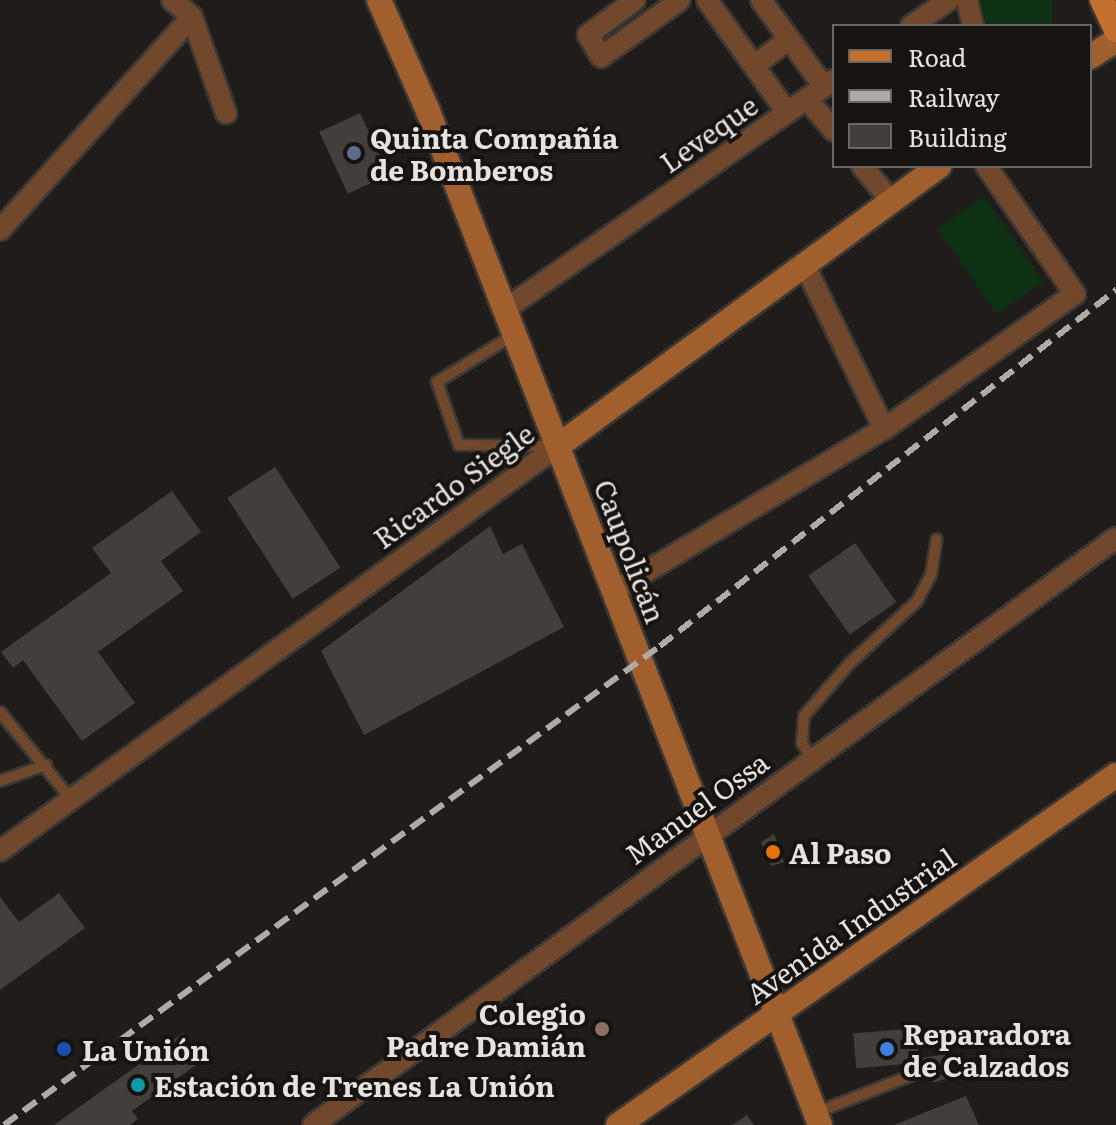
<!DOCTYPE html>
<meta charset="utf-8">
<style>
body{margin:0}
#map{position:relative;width:1116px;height:1125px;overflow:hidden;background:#201c19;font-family:Literata,serif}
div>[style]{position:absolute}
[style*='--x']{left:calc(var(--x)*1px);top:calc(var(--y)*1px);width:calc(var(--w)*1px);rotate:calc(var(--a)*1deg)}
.green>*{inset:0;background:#0e3013;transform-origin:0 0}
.building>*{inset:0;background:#423e3a;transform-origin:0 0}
.roads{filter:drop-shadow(2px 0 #3c3835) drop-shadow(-2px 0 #3c3835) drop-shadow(0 2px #3c3835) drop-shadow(0 -2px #3c3835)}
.lane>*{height:10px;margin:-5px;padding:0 5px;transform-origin:5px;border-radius:5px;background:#71482b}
.street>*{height:20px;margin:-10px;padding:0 10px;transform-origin:10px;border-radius:10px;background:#71482b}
.secondary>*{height:24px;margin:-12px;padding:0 12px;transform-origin:12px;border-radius:12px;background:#a05f2d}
.primary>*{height:24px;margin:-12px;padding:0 12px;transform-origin:12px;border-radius:12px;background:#c5702c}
.rail>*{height:6px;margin-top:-3px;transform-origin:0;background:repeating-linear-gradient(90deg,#adaaa8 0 16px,transparent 0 24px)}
.dots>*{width:22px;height:22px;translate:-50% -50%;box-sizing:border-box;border:4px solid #171310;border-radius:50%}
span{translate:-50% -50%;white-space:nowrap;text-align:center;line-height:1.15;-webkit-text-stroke:8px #171310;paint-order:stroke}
.street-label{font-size:28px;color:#e5e2e0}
.poi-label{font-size:28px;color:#e5e2e0;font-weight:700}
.left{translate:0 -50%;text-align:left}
.right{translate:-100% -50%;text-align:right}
.legend{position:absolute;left:832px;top:24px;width:260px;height:144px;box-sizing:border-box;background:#171310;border:2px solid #696663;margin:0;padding:10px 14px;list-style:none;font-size:24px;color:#e5e2e0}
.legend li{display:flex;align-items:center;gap:16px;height:40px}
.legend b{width:40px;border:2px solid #696663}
</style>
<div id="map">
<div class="green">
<i style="left:976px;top:0;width:76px;height:27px"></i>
<i style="left:984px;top:196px;width:104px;height:57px;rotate:55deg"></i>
</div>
<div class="building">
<i style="left:360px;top:113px;width:68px;height:45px;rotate:65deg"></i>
<i style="left:275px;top:467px;width:120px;height:57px;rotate:57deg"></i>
<i style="clip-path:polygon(172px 491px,201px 532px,161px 561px,183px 591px,98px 652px,135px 703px,82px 741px,23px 660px,13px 668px,1px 652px,111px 573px,92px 548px)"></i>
<i style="clip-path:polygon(490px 526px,503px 554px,522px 544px,564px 627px,364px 735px,321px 651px)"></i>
<i style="left:855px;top:543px;width:72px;height:57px;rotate:55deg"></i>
<i style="clip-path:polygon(774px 834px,784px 862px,771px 866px,761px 842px)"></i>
<i style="clip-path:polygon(59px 893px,85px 928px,0 990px,0 897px,19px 922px)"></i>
<i style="left:916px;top:1028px;width:35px;height:63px;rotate:85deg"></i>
<i style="clip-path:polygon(183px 1033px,203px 1060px,132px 1111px,138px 1119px,130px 1125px,54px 1125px)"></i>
<i style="clip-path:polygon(948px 1054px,954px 1076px,933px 1083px,930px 1074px,922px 1076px,920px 1058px)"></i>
<i style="clip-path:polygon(966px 1096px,979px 1125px,894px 1125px)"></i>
<i style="clip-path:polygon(747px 1115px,754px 1125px,732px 1125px)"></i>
</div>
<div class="roads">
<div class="lane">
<i style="--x:515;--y:334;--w:92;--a:148.4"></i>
<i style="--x:437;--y:382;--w:67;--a:70.8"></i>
<i style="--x:459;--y:445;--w:93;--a:0.6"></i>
<i style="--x:0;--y:712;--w:112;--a:50.8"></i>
<i style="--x:811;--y:757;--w:17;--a:-123"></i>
<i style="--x:802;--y:743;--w:27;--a:-86"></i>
<i style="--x:804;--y:716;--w:69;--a:-49.1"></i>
<i style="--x:849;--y:664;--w:93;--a:-42.8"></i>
<i style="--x:917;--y:601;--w:30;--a:-62"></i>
<i style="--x:931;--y:575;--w:36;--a:-81"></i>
<i style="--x:0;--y:781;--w:49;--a:-19.2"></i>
<i style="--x:815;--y:1113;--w:110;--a:-21.4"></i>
</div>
<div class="street">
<i style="--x:172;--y:0;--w:26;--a:40"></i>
<i style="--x:192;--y:17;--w:102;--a:70.5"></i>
<i style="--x:635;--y:0;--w:59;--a:143.3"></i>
<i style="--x:588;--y:35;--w:26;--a:59"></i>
<i style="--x:601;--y:57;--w:97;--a:-35.8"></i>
<i style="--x:707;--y:0;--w:138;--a:54.5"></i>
<i style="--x:761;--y:0;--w:107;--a:54.1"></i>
<i style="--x:967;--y:0;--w:27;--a:77"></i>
<i style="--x:911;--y:26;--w:46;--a:-34.4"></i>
<i style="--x:754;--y:66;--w:44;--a:-37.6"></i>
<i style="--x:807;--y:99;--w:42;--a:49.8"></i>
<i style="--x:862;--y:166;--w:47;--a:50.2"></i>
<i style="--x:0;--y:230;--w:287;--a:-48"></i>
<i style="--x:805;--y:266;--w:181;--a:64.1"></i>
<i style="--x:504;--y:310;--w:402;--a:-34.9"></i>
<i style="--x:614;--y:591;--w:315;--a:-31"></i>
<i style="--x:884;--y:429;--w:234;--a:-35.3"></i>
<i style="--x:1075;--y:294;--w:156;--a:-124.8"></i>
<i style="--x:0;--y:851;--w:689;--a:-35.97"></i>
<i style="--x:313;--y:1125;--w:995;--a:-36.17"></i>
</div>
<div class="secondary">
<i style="--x:379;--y:0;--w:121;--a:66.2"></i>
<i style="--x:428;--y:111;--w:1087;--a:68.86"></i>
<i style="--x:1090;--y:57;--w:31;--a:-33"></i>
<i style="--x:558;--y:446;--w:473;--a:-36.3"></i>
<i style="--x:618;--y:1125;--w:609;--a:-35.1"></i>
</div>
<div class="primary">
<i style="--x:1102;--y:0;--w:33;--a:65"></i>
</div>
</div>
<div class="rail">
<i style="--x:4;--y:1125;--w:812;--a:-36.14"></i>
<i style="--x:660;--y:646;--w:579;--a:-37.98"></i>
</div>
<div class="dots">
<i style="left:354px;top:153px;background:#5c6f8a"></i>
<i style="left:773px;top:852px;background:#e8710a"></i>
<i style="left:602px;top:1029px;background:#8d6e63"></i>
<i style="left:64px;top:1049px;background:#1a4fb4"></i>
<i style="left:887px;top:1049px;background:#3f7fe0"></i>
<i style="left:138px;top:1085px;background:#0f9aa8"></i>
</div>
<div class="street-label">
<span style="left:708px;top:133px;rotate:-35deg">Leveque</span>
<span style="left:453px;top:485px;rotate:-36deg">Ricardo Siegle</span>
<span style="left:631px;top:551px;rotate:69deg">Caupolicán</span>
<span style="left:696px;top:807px;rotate:-36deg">Manuel Ossa</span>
<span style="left:850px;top:925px;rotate:-35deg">Avenida Industrial</span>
</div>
<div class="poi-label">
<span class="left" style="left:370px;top:153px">Quinta Compañía<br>de Bomberos</span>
<span class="left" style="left:789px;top:852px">Al Paso</span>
<span class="right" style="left:586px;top:1029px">Colegio<br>Padre Damián</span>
<span class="left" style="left:903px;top:1049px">Reparadora<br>de Calzados</span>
<span class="left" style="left:82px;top:1049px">La Unión</span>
<span class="left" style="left:154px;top:1085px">Estación de Trenes La Unión</span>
</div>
<ul class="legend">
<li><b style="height:10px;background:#c5702c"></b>Road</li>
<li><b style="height:10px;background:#adaaa8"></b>Railway</li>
<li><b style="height:22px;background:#423e3a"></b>Building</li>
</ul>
</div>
